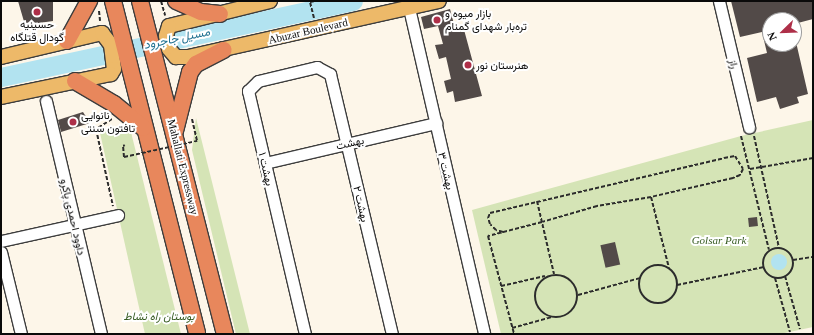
<!DOCTYPE html>
<meta charset="utf-8">
<style>
body{margin:0}
#map{position:relative;width:814px;height:335px;overflow:hidden;background:#fdf6e9;font-family:"Times New Roman",Vazirmatn,serif}
div>[style]{position:absolute}
[style*='--x']{left:calc(var(--x)*1px);top:calc(var(--y)*1px);width:calc(var(--w)*1px);rotate:calc(var(--a)*1deg)}
.green>*{inset:0;background:#d5e4b6}
.water>*{inset:0;background:#b2e3f0}
.round{border-radius:50%}
.river>*{height:19px;margin:-9.5px;padding:0 9.5px;transform-origin:9.5px;border-radius:9.5px;background:#b2e3f0}
.building>*{inset:0;background:#524a48;transform-origin:0 0}
.path>*{height:2px;margin-top:-1px;transform-origin:0;background:repeating-linear-gradient(90deg,#2c2c2c 0 4px,transparent 0 6px)}
.path>.ring{margin:-1px;padding:0;box-sizing:content-box;background:none;border:2px solid #2c2c2c;border-radius:50%}
.roads{filter:drop-shadow(1px 0 #3d3d3d) drop-shadow(-1px 0 #3d3d3d) drop-shadow(0 1px #3d3d3d) drop-shadow(0 -1px #3d3d3d)}
.minor>*{height:11px;margin:-5.5px;padding:0 5.5px;transform-origin:5.5px;border-radius:5.5px;background:#fff}
.major>*{height:14px;margin:-7px;padding:0 7px;transform-origin:7px;border-radius:7px;background:#edb969}
.highway>*{height:16px;margin:-8px;padding:0 8px;transform-origin:8px;border-radius:8px;background:#e8875c}
.path-bridge>*{height:2px;margin-top:-1px;transform-origin:0;background:repeating-linear-gradient(90deg,#2c2c2c 0 4px,transparent 0 6px)}
.dots>*{width:11px;height:11px;translate:-50% -50%;box-sizing:border-box;border:2px solid #fff;border-radius:50%}
span{translate:-50% -50%;white-space:nowrap;text-align:center;line-height:1.15;-webkit-text-stroke:4px #fff;paint-order:stroke}
.poi-label{font-size:11px;color:#0a0a0a}
.left{translate:0 -50%;text-align:left}
.street-label{font-size:11px;color:#0a0a0a}
.park-label{font-size:11px;color:#365b21;font-style:italic}
.water-label{font-size:12px;color:#1f7090;font-style:italic}
.frame{position:absolute;inset:0;border:2px solid #0a0a0a;pointer-events:none}
.north{position:absolute;left:762px;top:12px;width:40px;height:40px;box-sizing:border-box;background:#fff;border:1px solid #9d9d9d;border-radius:50%;rotate:247deg;font-size:11px;font-weight:700;line-height:16px;text-align:center;color:#0a0a0a}
.north::after{content:'';display:block;margin:auto;width:14px;height:18px;background:#ae2f48;clip-path:polygon(50% 0,100% 100%,50% 72%,0 100%)}
</style>
<div id="map">
<div class="green">
<i style="clip-path:polygon(196px 118px,250px 334px,236px 334px,192px 150px)"></i>
<i style="clip-path:polygon(813px 120px,813px 327px,780px 334px,501px 334px,472px 210px,741px 136px)"></i>
<i style="clip-path:polygon(129px 124px,181px 334px,145px 334px,100px 133px)"></i>
</div>
<div class="water">
<i class="round" style="left:771px;top:254px;width:16px;height:16px"></i>
</div>
<div class="river">
<i style="--x:1;--y:77;--w:360;--a:-12.2"></i>
</div>
<div class="building">
<i style="clip-path:polygon(18px 1px,53px 1px,53px 21px,25px 25px)"></i>
<i style="clip-path:polygon(731px 1px,813px 1px,813px 19px,794px 24px,794px 20px,770px 20px,770px 44px,796px 42px,808px 94px,797px 97px,799px 103px,780px 109px,776px 97px,757px 102px,747px 58px,767px 53px,762px 32px,740px 37px)"></i>
<i style="clip-path:polygon(450px 9px,455px 28px,463px 26px,482px 96px,455px 102px,453px 91px,447px 93px,444px 81px,451px 79px,446px 57px,439px 59px,435px 45px,443px 44px,438px 26px,424px 29px,421px 17px)"></i>
<i style="clip-path:polygon(83px 112px,90px 123px,61px 132px,58px 120px)"></i>
<i style="left:757px;top:217px;width:9px;height:9px;rotate:84deg"></i>
<i style="left:615px;top:242px;width:23px;height:15px;rotate:77deg"></i>
</div>
<div class="path">
<i style="--x:161;--y:1;--w:15;--a:74"></i>
<i style="--x:99;--y:11;--w:10;--a:84"></i>
<i style="--x:314;--y:18;--w:16;--a:-104"></i>
<i style="--x:310;--y:2;--w:5;--a:-11"></i>
<i style="--x:112;--y:119;--w:19;--a:148"></i>
<i style="--x:96;--y:129;--w:79;--a:77.6"></i>
<i style="--x:192;--y:119;--w:23;--a:77"></i>
<i style="--x:741;--y:136;--w:117;--a:76.2"></i>
<i style="--x:754;--y:136;--w:115;--a:77.4"></i>
<i style="--x:124;--y:157;--w:11;--a:-95"></i>
<i style="--x:123;--y:146;--w:2;--a:-27"></i>
<i style="--x:750;--y:169;--w:64;--a:-9.9"></i>
<i style="--x:651;--y:197;--w:73;--a:75.8"></i>
<i style="--x:537;--y:201;--w:75;--a:76.9"></i>
<i style="--x:503;--y:232;--w:7;--a:-164"></i>
<i style="--x:496;--y:230;--w:8;--a:-135"></i>
<i style="--x:490;--y:224;--w:6;--a:-108"></i>
<i style="--x:488;--y:218;--w:5;--a:-68"></i>
<i style="--x:490;--y:213;--w:240;--a:-13.2"></i>
<i style="--x:724;--y:158;--w:11;--a:-10"></i>
<i style="--x:735;--y:156;--w:15;--a:58"></i>
<i style="--x:743;--y:169;--w:7;--a:117"></i>
<i style="--x:740;--y:175;--w:8;--a:157"></i>
<i style="--x:733;--y:178;--w:84;--a:167"></i>
<i style="--x:651;--y:197;--w:55;--a:170.5"></i>
<i style="--x:597;--y:206;--w:57;--a:163.8"></i>
<i style="--x:542;--y:222;--w:56;--a:165.5"></i>
<i style="--x:488;--y:236;--w:101;--a:75.1"></i>
<i class="ring" style="left:763px;top:248px;width:28px;height:28px"></i>
<i style="--x:793;--y:260;--w:20;--a:-9"></i>
<i class="ring" style="left:639px;top:265px;width:36px;height:36px"></i>
<i class="ring" style="left:535px;top:275px;width:40px;height:40px"></i>
<i style="--x:785;--y:276;--w:55;--a:74.2"></i>
<i style="--x:775;--y:278;--w:56;--a:74.5"></i>
<i style="--x:677;--y:285;--w:89;--a:-11.7"></i>
<i style="--x:501;--y:286;--w:45;--a:-12.8"></i>
<i style="--x:578;--y:295;--w:64;--a:-15.3"></i>
<i style="--x:512;--y:328;--w:41;--a:-15.4"></i>
</div>
<div class="roads">
<div class="minor">
<i style="--x:719;--y:1;--w:130;--a:76.6"></i>
<i style="--x:409;--y:8;--w:335;--a:77"></i>
<i style="--x:46;--y:101;--w:239;--a:76.7"></i>
<i style="--x:265;--y:163;--w:176;--a:-13.2"></i>
<i style="--x:1;--y:241;--w:120;--a:-12.5"></i>
<i style="--x:1;--y:252;--w:84;--a:76.3"></i>
<i style="--x:305;--y:334;--w:250;--a:-103.2"></i>
<i style="--x:248;--y:91;--w:14;--a:-45"></i>
<i style="--x:258;--y:81;--w:61;--a:-13.3"></i>
<i style="--x:317;--y:67;--w:15;--a:28"></i>
<i style="--x:330;--y:74;--w:267;--a:76.6"></i>
</div>
<div class="major">
<i style="--x:270;--y:1;--w:104;--a:166.1"></i>
<i style="--x:169;--y:26;--w:10;--a:107"></i>
<i style="--x:166;--y:36;--w:13;--a:77"></i>
<i style="--x:169;--y:49;--w:11;--a:49"></i>
<i style="--x:176;--y:57;--w:12;--a:0"></i>
<i style="--x:188;--y:57;--w:257;--a:-12.6"></i>
<i style="--x:1;--y:57;--w:104;--a:-13.4"></i>
<i style="--x:102;--y:33;--w:15;--a:53"></i>
<i style="--x:111;--y:45;--w:24;--a:83"></i>
<i style="--x:114;--y:69;--w:6;--a:121"></i>
<i style="--x:111;--y:74;--w:112;--a:168.2"></i>
</div>
<div class="highway">
<i style="--x:113;--y:1;--w:343;--a:75.8"></i>
<i style="--x:140;--y:1;--w:344;--a:75.7"></i>
<i style="--x:176;--y:1;--w:27;--a:24"></i>
<i style="--x:201;--y:12;--w:19;--a:6"></i>
<i style="--x:67;--y:41;--w:46;--a:-61.2"></i>
<i style="--x:75;--y:81;--w:45;--a:30.5"></i>
<i style="--x:114;--y:104;--w:38;--a:39"></i>
<i style="--x:175;--y:131;--w:61;--a:-75.7"></i>
<i style="--x:190;--y:72;--w:10;--a:-53"></i>
<i style="--x:196;--y:64;--w:31;--a:-27"></i>
</div>
</div>
<div class="path-bridge">
<i style="--x:124;--y:157;--w:75;--a:-12.4"></i>
</div>
<div class="dots">
<i style="left:37px;top:12px;background:#ae2f48"></i>
<i style="left:437px;top:20px;background:#ae2f48"></i>
<i style="left:468px;top:65px;background:#ae2f48"></i>
<i style="left:73px;top:122px;background:#ae2f48"></i>
</div>
<div class="poi-label">
<span class="left" style="left:445px;top:20px">بازار میوه و<br>تره‌بار شهدای گمنام</span>
<span style="left:37px;top:31px">حسینیه<br>گودال قتلگاه</span>
<span class="left" style="left:476px;top:65px">هنرستان نور</span>
<span class="left" style="left:81px;top:122px">نانوایی<br>تافتون سنتی</span>
</div>
<div class="street-label">
<span style="left:308px;top:31px;rotate:-13deg">Abuzar Boulevard</span>
<span style="left:734px;top:64px;rotate:77deg">راز</span>
<span style="left:350px;top:143px;rotate:-13deg">بهشت</span>
<span style="left:183px;top:167px;rotate:76deg">Mahallati Expressway</span>
<span style="left:266px;top:169px;rotate:77deg">بهشت ۱</span>
<span style="left:446px;top:171px;rotate:77deg">بهشت ۳</span>
<span style="left:361px;top:204px;rotate:77deg">بهشت ۲</span>
<span style="left:73px;top:217px;rotate:77deg">داوود احمدی پاکرو</span>
</div>
<div class="park-label">
<span style="left:719px;top:240px">Golsar Park</span>
<span style="left:159px;top:316px">بوستان راه نشاط</span>
</div>
<div class="water-label">
<span style="left:177px;top:39px;rotate:-12deg">مسیل جاجرود</span>
</div>
<div class="frame"></div>
<div class="north">N</div>
</div>
